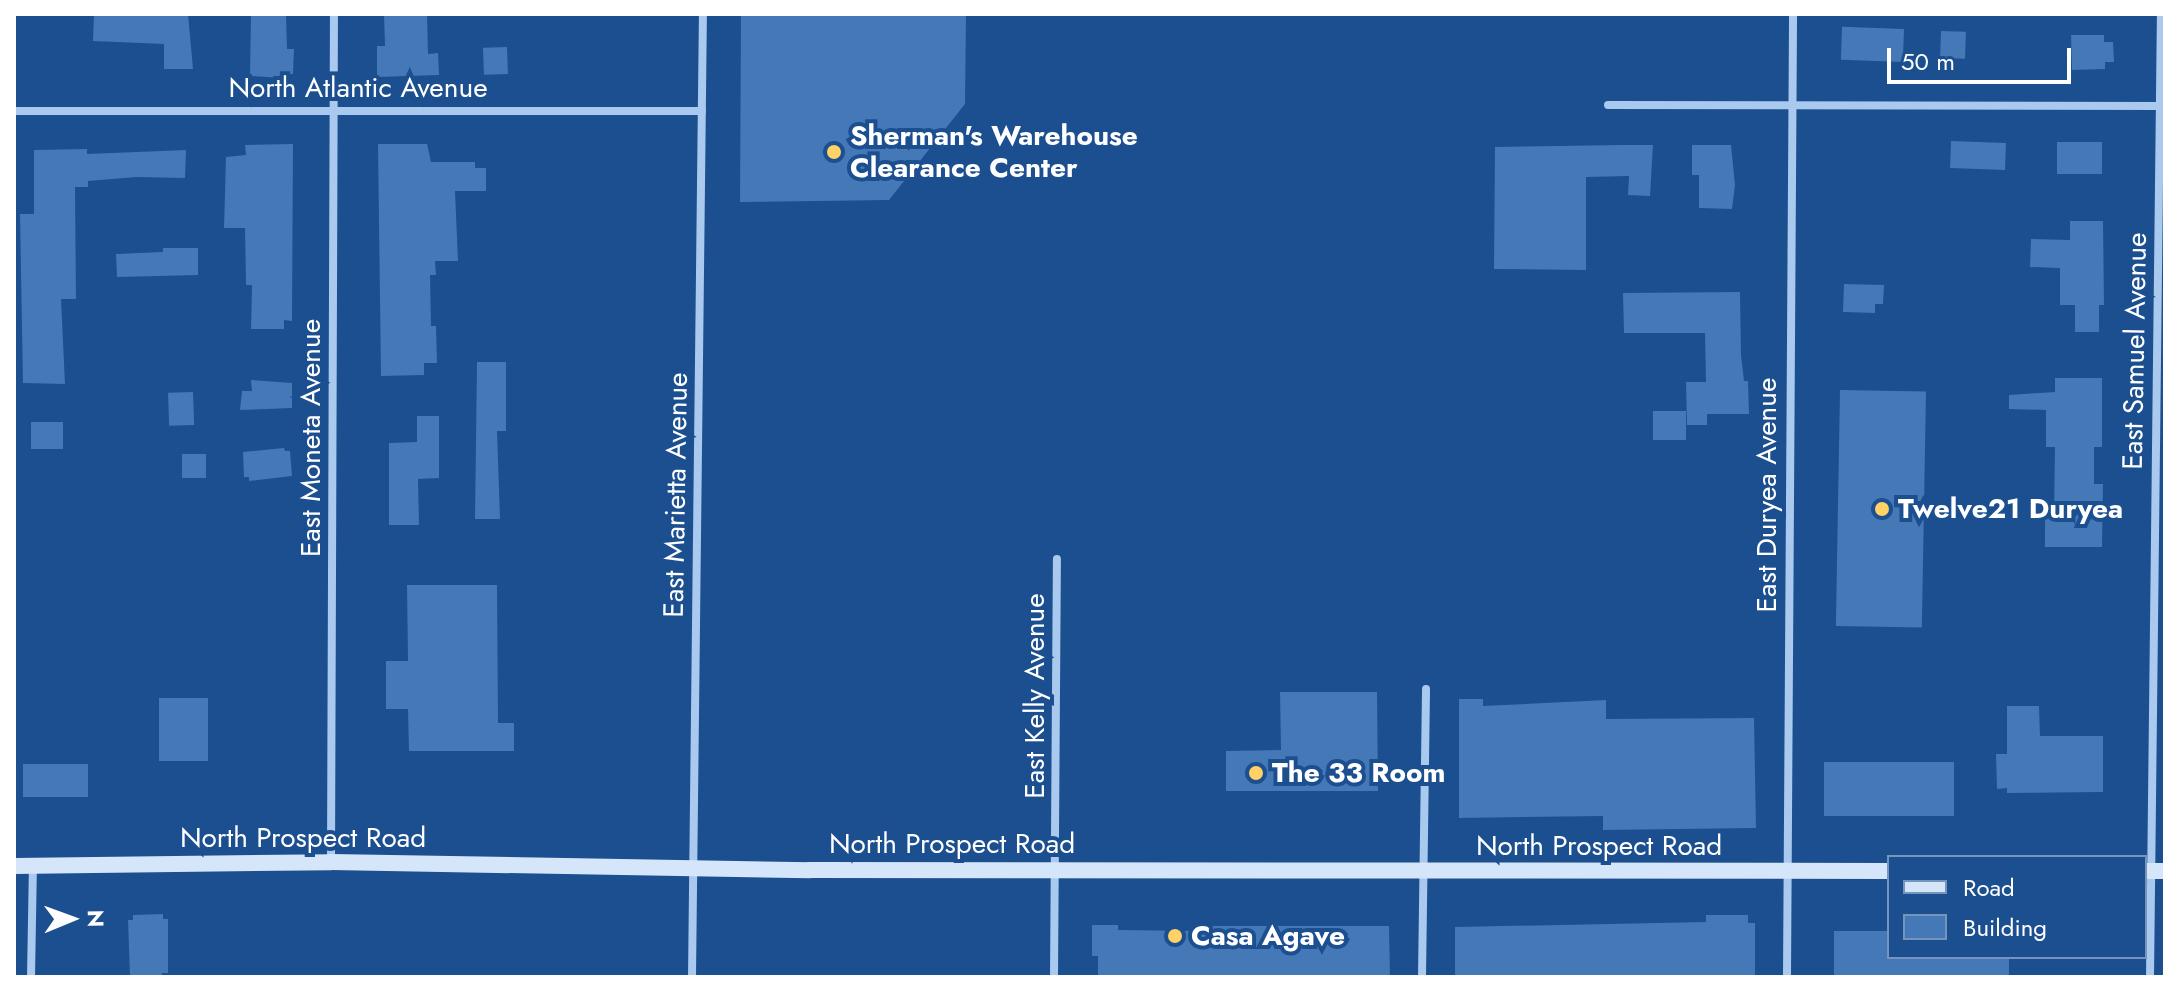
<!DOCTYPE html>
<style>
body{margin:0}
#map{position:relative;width:2179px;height:991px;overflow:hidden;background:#1b4f8f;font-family:Jost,sans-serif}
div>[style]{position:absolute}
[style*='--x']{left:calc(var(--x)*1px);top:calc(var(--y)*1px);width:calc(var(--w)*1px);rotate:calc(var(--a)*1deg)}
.building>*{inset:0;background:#4478b7;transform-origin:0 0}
.minor>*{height:8px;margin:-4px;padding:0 4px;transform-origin:4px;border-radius:4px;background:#a9c9ee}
.secondary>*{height:16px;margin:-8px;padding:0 8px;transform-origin:8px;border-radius:8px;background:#d6e6fa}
.dots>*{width:22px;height:22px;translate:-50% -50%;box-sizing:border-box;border:4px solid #1b4f8f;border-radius:50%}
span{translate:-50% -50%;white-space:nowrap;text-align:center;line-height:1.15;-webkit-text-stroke:8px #1b4f8f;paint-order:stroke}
.street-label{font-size:28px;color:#fff}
.poi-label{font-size:28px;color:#fff;font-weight:700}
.left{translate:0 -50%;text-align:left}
.frame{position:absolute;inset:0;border:16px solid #fff;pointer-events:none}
.legend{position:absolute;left:1887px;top:855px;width:260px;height:104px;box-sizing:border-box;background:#1b4f8f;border:2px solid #7695bc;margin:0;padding:10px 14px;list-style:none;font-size:24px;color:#fff}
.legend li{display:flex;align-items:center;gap:16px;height:40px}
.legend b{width:40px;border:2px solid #7695bc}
.north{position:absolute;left:32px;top:879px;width:80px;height:80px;-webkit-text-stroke:6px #1b4f8f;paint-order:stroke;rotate:89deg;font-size:22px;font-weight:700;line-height:32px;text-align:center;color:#fff}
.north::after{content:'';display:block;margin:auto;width:28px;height:36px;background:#fff;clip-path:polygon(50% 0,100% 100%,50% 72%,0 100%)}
.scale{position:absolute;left:1887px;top:48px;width:184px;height:36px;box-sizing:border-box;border:4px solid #fff;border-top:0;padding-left:10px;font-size:24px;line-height:28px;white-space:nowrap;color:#fff;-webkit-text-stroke:6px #1b4f8f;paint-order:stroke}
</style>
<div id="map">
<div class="building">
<i style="clip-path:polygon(188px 14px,193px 69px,164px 69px,164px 44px,93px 41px,94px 15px)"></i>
<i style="clip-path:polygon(251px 14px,286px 14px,287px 49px,294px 49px,293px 74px,285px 74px,284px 78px,250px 76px)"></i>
<i style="clip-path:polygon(384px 14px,427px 14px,428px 54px,438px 53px,439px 75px,377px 77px,377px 46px,385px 46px)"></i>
<i style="clip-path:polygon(741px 14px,966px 14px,965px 104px,889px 200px,740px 202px)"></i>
<i style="left:1904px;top:29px;width:33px;height:62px;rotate:92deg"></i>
<i style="left:1941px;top:31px;width:25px;height:27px;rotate:2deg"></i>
<i style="clip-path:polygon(2071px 35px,2104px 35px,2104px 42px,2113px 42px,2114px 62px,2105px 62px,2105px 69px,2072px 70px)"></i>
<i style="left:507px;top:47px;width:27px;height:24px;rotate:88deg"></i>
<i style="left:2102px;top:142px;width:32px;height:45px;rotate:90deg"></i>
<i style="left:2006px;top:143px;width:27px;height:55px;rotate:92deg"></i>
<i style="clip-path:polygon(293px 144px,292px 321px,284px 320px,284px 329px,251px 329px,252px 285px,246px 285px,245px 228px,224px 228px,226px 157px,246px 155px,245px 145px)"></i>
<i style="clip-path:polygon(378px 144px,427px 144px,431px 162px,475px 162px,475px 168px,486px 168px,486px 191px,455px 191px,458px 261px,435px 261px,436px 275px,430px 275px,431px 326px,436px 326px,437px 363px,424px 363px,424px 375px,381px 376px)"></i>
<i style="clip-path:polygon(1622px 145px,1653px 145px,1650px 196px,1628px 195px,1629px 176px,1586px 177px,1586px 270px,1494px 269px,1495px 147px)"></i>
<i style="clip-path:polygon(1692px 145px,1731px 145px,1735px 185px,1732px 209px,1699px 208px,1699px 175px,1692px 175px)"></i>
<i style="clip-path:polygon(87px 149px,87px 154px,186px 150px,185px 178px,136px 177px,88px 181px,88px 187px,75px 187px,76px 299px,61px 299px,65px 384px,23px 383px,20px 214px,34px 214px,34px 150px)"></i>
<i style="clip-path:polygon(2070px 221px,2103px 221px,2104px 305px,2099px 305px,2099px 332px,2075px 332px,2075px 305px,2060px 305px,2060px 268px,2030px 267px,2031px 239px,2070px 240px)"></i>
<i style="clip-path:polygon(163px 248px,198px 248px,198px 275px,117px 277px,116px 254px,163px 252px)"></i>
<i style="clip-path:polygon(1844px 284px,1884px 285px,1883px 304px,1875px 304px,1875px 313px,1843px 312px)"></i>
<i style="clip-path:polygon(1740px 292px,1741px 355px,1744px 381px,1748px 381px,1749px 414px,1707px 414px,1707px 425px,1687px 425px,1686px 382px,1706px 382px,1705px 333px,1624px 333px,1623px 293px)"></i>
<i style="clip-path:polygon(477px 362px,506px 362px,506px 431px,497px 431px,500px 519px,475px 519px)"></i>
<i style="clip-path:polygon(2055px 378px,2102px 378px,2102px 447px,2094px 447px,2094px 484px,2103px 484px,2102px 547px,2045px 547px,2045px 516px,2054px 516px,2055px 447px,2046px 447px,2046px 410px,2009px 409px,2009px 395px,2055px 392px)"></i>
<i style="clip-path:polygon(251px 380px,292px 383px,292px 408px,240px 410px,242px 391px,252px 391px)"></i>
<i style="left:1840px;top:390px;width:86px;height:236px;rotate:1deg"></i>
<i style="left:193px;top:392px;width:33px;height:25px;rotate:88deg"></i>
<i style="left:1653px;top:411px;width:33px;height:29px"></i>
<i style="clip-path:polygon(417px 416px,439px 416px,439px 478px,418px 479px,419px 525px,389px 525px,389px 443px,417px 442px)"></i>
<i style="left:31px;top:422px;width:32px;height:27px"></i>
<i style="clip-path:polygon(284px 448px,285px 451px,290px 451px,292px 476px,249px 481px,249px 477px,244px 477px,243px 452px)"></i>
<i style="left:206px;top:454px;width:24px;height:24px;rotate:90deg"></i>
<i style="clip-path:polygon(407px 585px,497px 585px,498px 723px,514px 723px,514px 751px,409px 751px,408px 709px,386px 709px,386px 661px,408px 661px)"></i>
<i style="clip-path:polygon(1280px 692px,1377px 692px,1378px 791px,1226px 791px,1226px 751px,1281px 750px)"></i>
<i style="left:159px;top:698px;width:49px;height:63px"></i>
<i style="clip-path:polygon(1459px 699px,1483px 699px,1483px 706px,1606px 700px,1606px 719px,1754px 718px,1756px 828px,1603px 830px,1603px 816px,1459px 818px)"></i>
<i style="clip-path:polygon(2007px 706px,2039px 706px,2040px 736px,2103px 736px,2103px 792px,2007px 793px,2007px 788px,1997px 789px,1996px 754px,2007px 754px)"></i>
<i style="left:1824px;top:762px;width:130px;height:54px"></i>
<i style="left:88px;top:764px;width:33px;height:65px;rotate:90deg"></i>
<i style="clip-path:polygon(163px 914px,163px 919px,168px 919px,168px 973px,162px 973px,162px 977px,130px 977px,128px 920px,133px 920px,133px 915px)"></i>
<i style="clip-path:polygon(1706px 915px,1748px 915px,1748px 923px,1755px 923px,1755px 977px,1455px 977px,1455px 927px,1706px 922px)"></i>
<i style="clip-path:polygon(1092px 925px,1118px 925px,1118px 930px,1201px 931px,1201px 926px,1389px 926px,1390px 977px,1098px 977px,1098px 956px,1092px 956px)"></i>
<i style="clip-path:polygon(1834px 931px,1889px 931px,1889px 957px,2009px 957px,2009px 977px,1834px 977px)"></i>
</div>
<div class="minor">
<i style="--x:1608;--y:105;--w:556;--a:0.1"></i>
<i style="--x:14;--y:111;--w:688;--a:0"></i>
<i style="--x:331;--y:862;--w:848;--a:-89.8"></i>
<i style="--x:31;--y:977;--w:110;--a:-89"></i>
<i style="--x:692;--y:977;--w:963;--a:-89.35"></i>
<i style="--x:1054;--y:977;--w:418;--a:-89.6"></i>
<i style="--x:1422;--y:977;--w:288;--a:-89.2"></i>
<i style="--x:1787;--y:977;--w:963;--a:-89.64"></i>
<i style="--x:2150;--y:977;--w:963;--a:-89.35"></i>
</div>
<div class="secondary">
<i style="--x:14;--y:866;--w:317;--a:-0.7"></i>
<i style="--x:331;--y:862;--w:479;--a:1"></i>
<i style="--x:810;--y:870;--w:1079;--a:0.05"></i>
<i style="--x:2145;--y:871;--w:20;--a:0"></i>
</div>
<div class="dots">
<i style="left:834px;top:152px;background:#ffd166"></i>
<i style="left:1882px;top:509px;background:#ffd166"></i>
<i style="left:1256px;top:773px;background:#ffd166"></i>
<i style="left:1175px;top:936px;background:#ffd166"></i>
</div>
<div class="street-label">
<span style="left:358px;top:88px">North Atlantic Avenue</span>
<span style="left:2135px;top:351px;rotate:-89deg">East Samuel Avenue</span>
<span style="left:311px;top:438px;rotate:-90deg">East Moneta Avenue</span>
<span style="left:676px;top:495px;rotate:-89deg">East Marietta Avenue</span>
<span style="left:1767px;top:495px;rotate:-90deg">East Duryea Avenue</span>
<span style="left:1035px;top:696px;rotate:-90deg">East Kelly Avenue</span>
<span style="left:303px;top:838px">North Prospect Road</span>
<span style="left:952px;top:844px">North Prospect Road</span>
<span style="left:1599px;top:846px">North Prospect Road</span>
</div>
<div class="poi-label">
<span class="left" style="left:850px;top:152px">Sherman's Warehouse<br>Clearance Center</span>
<span class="left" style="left:1898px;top:509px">Twelve21 Duryea</span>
<span class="left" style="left:1272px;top:773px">The 33 Room</span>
<span class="left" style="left:1191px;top:936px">Casa Agave</span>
</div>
<div class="frame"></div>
<ul class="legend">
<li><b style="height:10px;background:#d6e6fa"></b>Road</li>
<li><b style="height:22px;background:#4478b7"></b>Building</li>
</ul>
<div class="north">N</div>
<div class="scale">50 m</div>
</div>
